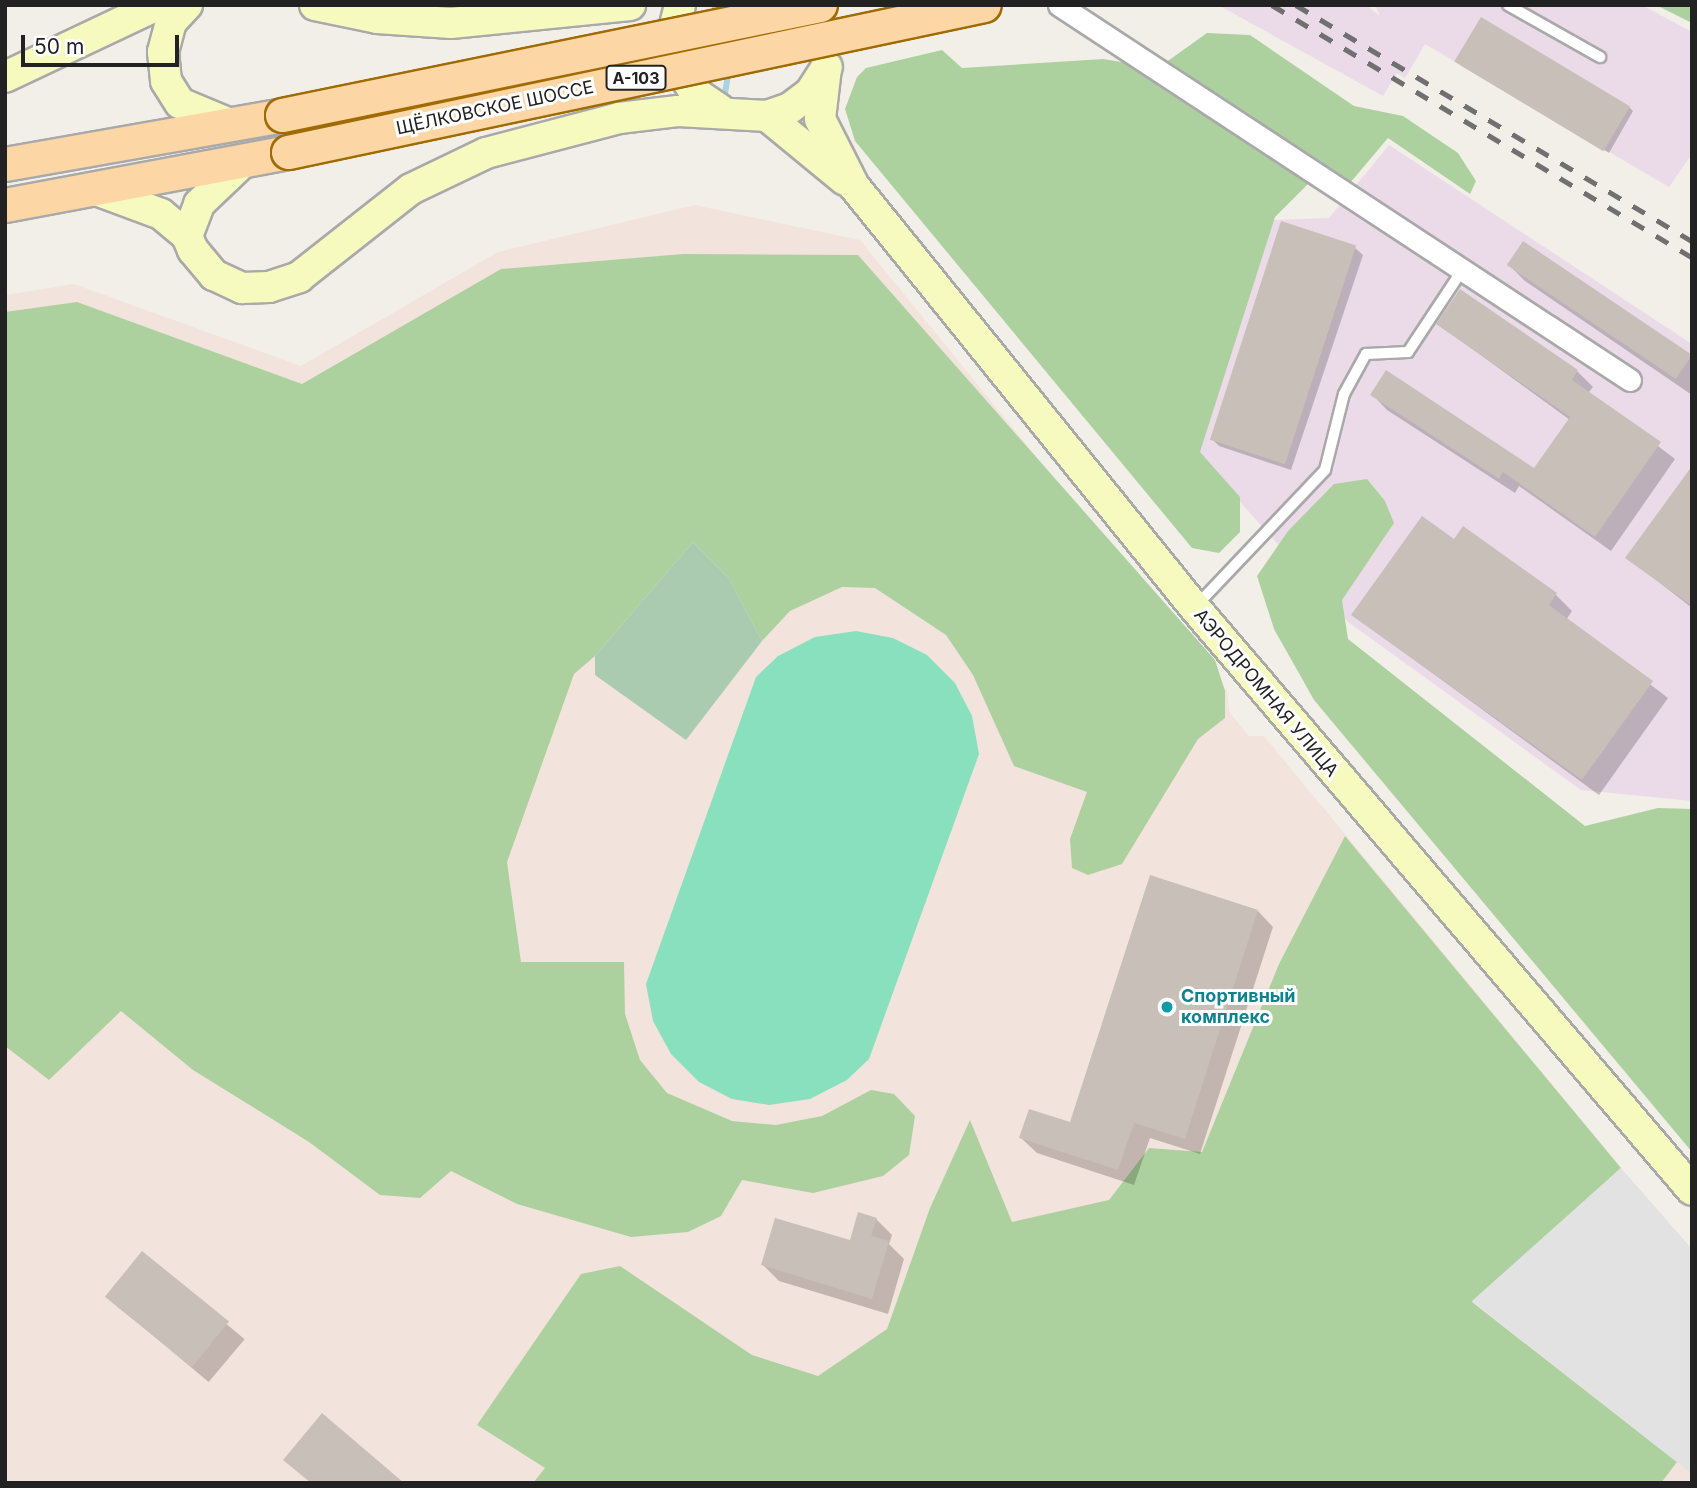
<!DOCTYPE html>
<meta charset="utf-8">
<style>
body{margin:0}
#map{position:relative;width:1697px;height:1488px;overflow:hidden;background:#f2efe9;font-family:Inter,sans-serif}
div>[style]{position:absolute}
[style*='--x']{left:calc(var(--x)*1px);top:calc(var(--y)*1px);width:calc(var(--w)*1px);rotate:calc(var(--a)*1deg)}
.industrial>*{inset:0;background:#ebdbe8}
.military>*{inset:0;background:#f3e3dd}
.forest>*{inset:0;background:#add19e}
.cemetery>*{inset:0;background:#aacbaf}
.pitch>*{inset:0;background:#88e0be}
.parking>*{inset:0;background:#e2e2e2}
.shadow>*{inset:0;background:#0003;transform-origin:0 0}
.stream>*{height:6px;margin:-3px;padding:0 3px;transform-origin:3px;border-radius:3px;background:#aad3df}
.building>*{inset:0;background:#c7bfb8;transform-origin:0 0}
.roads{filter:drop-shadow(2px 0 #a9a9a9) drop-shadow(-2px 0 #a9a9a9) drop-shadow(0 2px #a9a9a9) drop-shadow(0 -2px #a9a9a9)}
.lane>*{height:10px;margin:-5px;padding:0 5px;transform-origin:5px;border-radius:5px;background:#fff}
.street>*{height:21px;margin:-10.5px;padding:0 10.5px;transform-origin:10.5px;border-radius:10.5px;background:#fff}
.secondary>*{height:30px;margin:-15px;padding:0 15px;transform-origin:15px;border-radius:15px;background:#f7fabf}
.primary>*{height:33px;margin:-16.5px;padding:0 16.5px;transform-origin:16.5px;border-radius:16.5px;background:#fcd6a4}
.rail>*{height:5px;margin-top:-2.5px;transform-origin:0;background:repeating-linear-gradient(90deg,#707070 0 14px,transparent 0 28px)}
.bridges{filter:drop-shadow(2px 0 #a06b00) drop-shadow(-2px 0 #a06b00) drop-shadow(0 2px #a06b00) drop-shadow(0 -2px #a06b00)}
.primary-bridge>*{height:33px;margin:-16.5px;padding:0 16.5px;transform-origin:16.5px;border-radius:16.5px;background:#fcd6a4}
.dots>*{width:19px;height:19px;translate:-50% -50%;box-sizing:border-box;border:4px solid #fff;border-radius:50%}
span{translate:-50% -50%;white-space:nowrap;text-align:center;line-height:1.15;-webkit-text-stroke:6px #fff;paint-order:stroke}
.shield-label span{padding:2px 5px;background:#fff;border:2px solid;border-radius:5px;-webkit-text-stroke-width:0}
.shield-label{font-size:16px;color:#222;font-weight:700}
.street-label{font-size:18px;color:#222}
.culture-label{font-size:18px;color:#0d838f;font-weight:700}
.left{translate:0 -50%;text-align:left}
.frame{position:absolute;inset:0;border:7px solid #222;pointer-events:none}
.scale{position:absolute;left:21px;top:35px;width:158px;height:32px;box-sizing:border-box;border:4px solid #222;border-top:0;padding-left:9px;font-size:21px;line-height:24px;white-space:nowrap;color:#222;-webkit-text-stroke:5px #fff;paint-order:stroke}
</style>
<div id="map">
<div class="industrial">
<i style="clip-path:polygon(1218px 5px,1366px 5px,1380px 16px,1375px 5px,1642px 5px,1692px 32px,1692px 154px,1669px 187px,1425px 44px,1405px 78px,1397px 73px,1383px 96px)"></i>
<i style="clip-path:polygon(1389px 145px,1692px 344px,1692px 801px,1581px 790px,1348px 622px,1197px 454px,1272px 220px,1329px 218px)"></i>
</div>
<div class="military">
<i style="clip-path:polygon(695px 205px,860px 240px,1227px 691px,1229px 711px,1239px 724px,1249px 736px,1264px 736px,1621px 1168px,1472px 1301px,1692px 1474px,1692px 1483px,5px 1483px,5px 295px,74px 284px,301px 366px,498px 252px)"></i>
</div>
<div class="forest">
<i style="clip-path:polygon(1656px 5px,1692px 5px,1692px 23px)"></i>
<i style="clip-path:polygon(1207px 33px,1250px 35px,1354px 106px,1403px 116px,1458px 153px,1476px 181px,1470px 194px,1388px 138px,1339px 196px,1313px 179px,1275px 217px,1200px 452px,1240px 497px,1240px 532px,1219px 553px,1192px 548px,855px 141px,845px 109px,857px 77px,866px 68px,942px 50px,962px 68px,1103px 59px,1158px 68px)"></i>
<i style="clip-path:polygon(683px 254px,858px 255px,1215px 660px,1225px 691px,1225px 718px,1198px 739px,1122px 864px,1088px 875px,1072px 868px,1070px 839px,1087px 792px,1014px 766px,973px 675px,946px 635px,875px 588px,842px 587px,790px 611px,762px 641px,728px 577px,693px 542px,595px 656px,574px 674px,507px 862px,521px 962px,624px 962px,625px 1014px,640px 1060px,667px 1093px,732px 1121px,776px 1125px,822px 1116px,871px 1090px,894px 1094px,915px 1116px,909px 1155px,883px 1176px,813px 1193px,742px 1180px,721px 1216px,688px 1232px,631px 1237px,517px 1204px,451px 1171px,420px 1198px,380px 1195px,309px 1142px,193px 1070px,121px 1011px,49px 1080px,5px 1046px,5px 312px,77px 302px,302px 384px,501px 269px)"></i>
<i style="clip-path:polygon(1367px 479px,1385px 501px,1394px 523px,1342px 600px,1348px 639px,1585px 826px,1658px 808px,1692px 809px,1692px 1152px,1314px 700px,1274px 629px,1257px 576px,1288px 531px,1334px 484px)"></i>
<i style="clip-path:polygon(1345px 836px,1621px 1168px,1472px 1302px,1677px 1462px,1661px 1483px,533px 1483px,545px 1468px,477px 1425px,581px 1274px,620px 1266px,752px 1355px,818px 1376px,887px 1329px,930px 1208px,970px 1120px,1012px 1222px,1109px 1200px,1149px 1148px,1202px 1152px,1279px 964px)"></i>
</div>
<div class="cemetery">
<i style="clip-path:polygon(693px 542px,728px 577px,762px 641px,686px 740px,595px 675px,595px 656px)"></i>
</div>
<div class="pitch">
<i style="clip-path:polygon(856px 631px,893px 638px,927px 655px,955px 683px,972px 716px,979px 754px,869px 1059px,847px 1080px,810px 1099px,769px 1105px,732px 1099px,699px 1082px,671px 1054px,653px 1021px,646px 984px,756px 677px,778px 656px,815px 637px)"></i>
</div>
<div class="parking">
<i style="clip-path:polygon(1621px 1168px,1692px 1249px,1692px 1474px,1472px 1301px)"></i>
</div>
<div class="shadow">
<i style="clip-path:polygon(1460px 65px,1630px 108px,1633px 111px,1609px 153px)"></i>
<i style="clip-path:polygon(1355px 248px,1363px 255px,1291px 470px,1219px 446px,1211px 438px)"></i>
<i style="clip-path:polygon(1509px 265px,1692px 358px,1692px 395px,1525px 281px)"></i>
<i style="clip-path:polygon(1461px 291px,1577px 371px,1593px 387px,1588px 393px,1675px 459px,1611px 551px,1519px 486px,1515px 493px,1387px 410px,1372px 394px,1535px 471px,1570px 420px,1438px 324px)"></i>
<i style="clip-path:polygon(1692px 469px,1692px 608px,1628px 558px)"></i>
<i style="clip-path:polygon(1464px 529px,1556px 595px,1572px 611px,1566px 620px,1668px 698px,1599px 795px,1353px 615px,1454px 542px)"></i>
<i style="clip-path:polygon(1258px 911px,1273px 927px,1200px 1154px,1150px 1138px,1134px 1185px,1037px 1153px,1021px 1138px,1072px 1124px)"></i>
<i style="clip-path:polygon(876px 1219px,892px 1235px,889px 1244px,904px 1259px,888px 1314px,779px 1281px,763px 1265px,851px 1242px)"></i>
<i style="left:142px;top:1253px;width:134px;height:56px;rotate:40deg"></i>
</div>
<div class="stream">
<i style="--x:714;--y:5;--w:12;--a:66"></i>
<i style="--x:724;--y:100;--w:32;--a:-81"></i>
</div>
<div class="building">
<i style="left:1481px;top:17px;width:174px;height:52px;rotate:31deg"></i>
<i style="left:1281px;top:221px;width:79px;height:230px;rotate:18deg"></i>
<i style="left:1523px;top:241px;width:204px;height:29px;rotate:34deg"></i>
<i style="clip-path:polygon(1460px 289px,1578px 370px,1572px 380px,1661px 442px,1595px 537px,1503px 472px,1499px 479px,1370px 395px,1386px 370px,1534px 468px,1570px 417px,1436px 324px)"></i>
<i style="clip-path:polygon(1692px 466px,1692px 606px,1625px 558px)"></i>
<i style="clip-path:polygon(1422px 516px,1454px 539px,1463px 526px,1557px 593px,1549px 605px,1653px 681px,1582px 780px,1351px 615px)"></i>
<i style="clip-path:polygon(1150px 875px,1258px 910px,1185px 1139px,1134px 1123px,1118px 1170px,1019px 1138px,1029px 1109px,1070px 1122px)"></i>
<i style="clip-path:polygon(858px 1212px,877px 1218px,871px 1236px,889px 1241px,872px 1299px,761px 1265px,775px 1218px,850px 1240px)"></i>
<i style="left:142px;top:1251px;width:112px;height:59px;rotate:39deg"></i>
<i style="clip-path:polygon(322px 1413px,404px 1483px,311px 1483px,283px 1460px)"></i>
</div>
<div class="roads">
<div class="lane">
<i style="--x:1508;--y:5;--w:106;--a:29.5"></i>
<i style="--x:1196;--y:606;--w:187;--a:-46.5"></i>
<i style="--x:1325;--y:470;--w:78;--a:-76"></i>
<i style="--x:1344;--y:394;--w:46;--a:-61.2"></i>
<i style="--x:1366;--y:354;--w:42;--a:-2.7"></i>
<i style="--x:1408;--y:352;--w:96;--a:-56.5"></i>
</div>
<div class="street">
<i style="--x:1059;--y:5;--w:683;--a:33.29"></i>
</div>
<div class="secondary">
<i style="--x:187;--y:5;--w:23;--a:133"></i>
<i style="--x:171;--y:22;--w:31;--a:105"></i>
<i style="--x:163;--y:52;--w:29;--a:84"></i>
<i style="--x:166;--y:81;--w:26;--a:58"></i>
<i style="--x:180;--y:103;--w:54;--a:22.8"></i>
<i style="--x:315;--y:5;--w:63;--a:11.8"></i>
<i style="--x:377;--y:18;--w:74;--a:3.9"></i>
<i style="--x:451;--y:23;--w:180;--a:-5.7"></i>
<i style="--x:680;--y:5;--w:30;--a:104"></i>
<i style="--x:673;--y:34;--w:31;--a:81"></i>
<i style="--x:678;--y:65;--w:31;--a:59"></i>
<i style="--x:694;--y:92;--w:32;--a:34"></i>
<i style="--x:826;--y:68;--w:51;--a:96.7"></i>
<i style="--x:820;--y:119;--w:75;--a:63.1"></i>
<i style="--x:854;--y:186;--w:543;--a:51.06"></i>
<i style="--x:1195;--y:608;--w:765;--a:49.5"></i>
<i style="--x:5;--y:77;--w:168;--a:-25.3"></i>
<i style="--x:767;--y:116;--w:101;--a:39.4"></i>
<i style="--x:96;--y:190;--w:69;--a:20.3"></i>
<i style="--x:161;--y:214;--w:34;--a:40"></i>
<i style="--x:187;--y:236;--w:15;--a:67"></i>
<i style="--x:193;--y:250;--w:33;--a:50"></i>
<i style="--x:214;--y:275;--w:31;--a:25"></i>
<i style="--x:242;--y:288;--w:27;--a:-2"></i>
<i style="--x:269;--y:287;--w:32;--a:-18"></i>
<i style="--x:299;--y:277;--w:142;--a:-38.2"></i>
<i style="--x:411;--y:189;--w:83;--a:-25.6"></i>
<i style="--x:486;--y:153;--w:138;--a:-14.7"></i>
<i style="--x:619;--y:118;--w:59;--a:-6.8"></i>
<i style="--x:678;--y:111;--w:89;--a:3.2"></i>
<i style="--x:767;--y:116;--w:24;--a:-19"></i>
<i style="--x:790;--y:108;--w:25;--a:-37"></i>
<i style="--x:810;--y:93;--w:31;--a:-57"></i>
<i style="--x:187;--y:236;--w:34;--a:-69"></i>
<i style="--x:199;--y:204;--w:61;--a:-43.7"></i>
</div>
<div class="primary">
<i style="--x:5;--y:164;--w:281;--a:-10"></i>
<i style="--x:5;--y:205;--w:288;--a:-10.6"></i>
</div>
</div>
<div class="rail">
<i style="--x:1272;--y:5;--w:490;--a:31"></i>
<i style="--x:1296;--y:5;--w:461;--a:30.8"></i>
</div>
<div class="bridges">
<div class="primary-bridge">
<i style="--x:282;--y:115;--w:549;--a:-11.56"></i>
<i style="--x:288;--y:152;--w:711;--a:-11.93"></i>
</div>
</div>
<div class="dots">
<i style="left:1167px;top:1007px;background:#0f9aa8"></i>
</div>
<div class="shield-label">
<span style="left:636px;top:78px">А-103</span>
</div>
<div class="street-label">
<span style="left:495px;top:108px;rotate:-12deg">ЩЁЛКОВСКОЕ ШОССЕ</span>
<span style="left:1266px;top:693px;rotate:50deg">АЭРОДРОМНАЯ УЛИЦА</span>
</div>
<div class="culture-label">
<span class="left" style="left:1181px;top:1007px">Спортивный<br>комплекс</span>
</div>
<div class="frame"></div>
<div class="scale">50 m</div>
</div>
